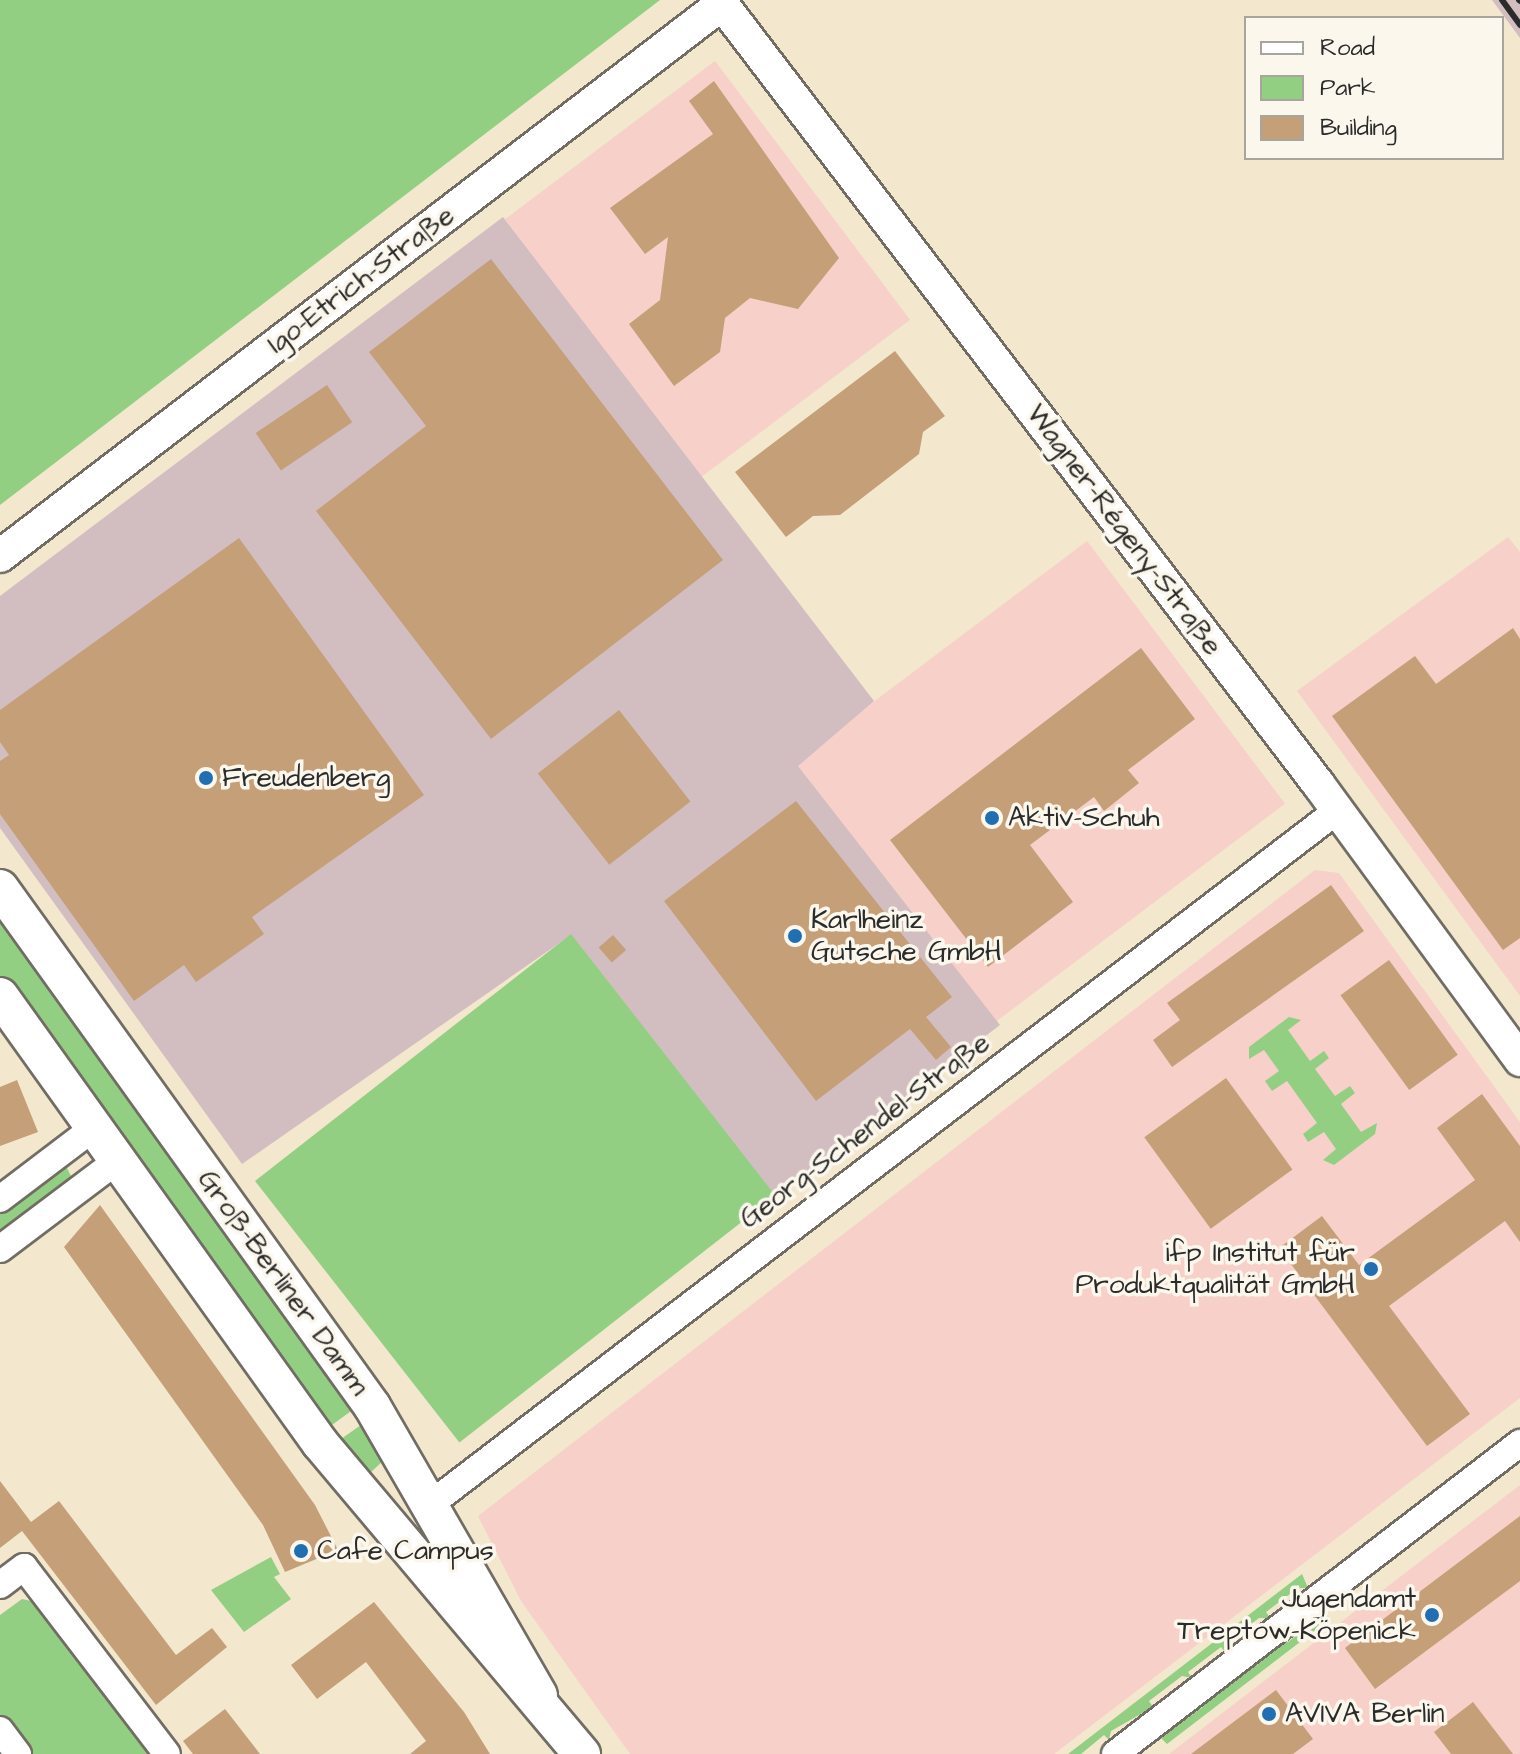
<!DOCTYPE html>
<meta charset="utf-8">
<style>
body{margin:0}
#map{position:relative;width:1520px;height:1754px;overflow:hidden;background:#f3e7ce;font-family:"Architects Daughter",sans-serif}
div>[style]{position:absolute}
[style*='--x']{left:calc(var(--x)*1px);top:calc(var(--y)*1px);width:calc(var(--w)*1px);rotate:calc(var(--a)*1deg)}
.built>*{inset:0;background:#f7d0c9;transform-origin:0 0}
.industrial>*{inset:0;background:#d2bec1}
.green>*{inset:0;background:#93cf83;transform-origin:0 0}
.building>*{inset:0;background:#c59f78;transform-origin:0 0}
.roads{filter:drop-shadow(2px 0 #716d64) drop-shadow(-2px 0 #716d64) drop-shadow(0 2px #716d64) drop-shadow(0 -2px #716d64)}
.minor>*{height:26px;margin:-13px;padding:0 13px;transform-origin:13px;border-radius:13px;background:#fff}
.tertiary>*{height:32px;margin:-16px;padding:0 16px;transform-origin:16px;border-radius:16px;background:#fff}
.secondary>*{height:36px;margin:-18px;padding:0 18px;transform-origin:18px;border-radius:18px;background:#fff}
.rail>*{height:6px;margin:-3px;padding:0 3px;transform-origin:3px;border-radius:3px;background:#2b2b2b}
.dots>*{width:22px;height:22px;translate:-50% -50%;box-sizing:border-box;border:4px solid #fbf7ec;border-radius:50%}
span{translate:-50% -50%;white-space:nowrap;text-align:center;line-height:1.15;-webkit-text-stroke:7px #fbf7ec;paint-order:stroke}
.street-label{font-size:28px;color:#2b2b2b}
.poi-label{font-size:28px;color:#2b2b2b}
.left{translate:0 -50%;text-align:left}
.right{translate:-100% -50%;text-align:right}
.legend{position:absolute;left:1244px;top:16px;width:260px;height:144px;box-sizing:border-box;background:#fbf7ec;border:2px solid #a8a59f;margin:0;padding:10px 14px;list-style:none;font-size:24px;color:#2b2b2b}
.legend li{display:flex;align-items:center;gap:16px;height:40px}
.legend b{width:40px;border:2px solid #a8a59f}
</style>
<div id="map">
<div class="built">
<i style="left:715px;top:61px;width:324px;height:263px;rotate:53deg"></i>
<i style="clip-path:polygon(1508px 537px,1520px 552px,1520px 996px,1297px 691px)"></i>
<i style="left:1087px;top:541px;width:329px;height:366px;rotate:53deg"></i>
<i style="clip-path:polygon(1315px 870px,1339px 873px,1520px 1122px,1520px 1398px,1054px 1754px,630px 1754px,521px 1601px,478px 1516px)"></i>
<i style="clip-path:polygon(1520px 1485px,1520px 1754px,1169px 1754px)"></i>
</div>
<div class="industrial">
<i style="clip-path:polygon(1492px 0,1520px 0,1520px 38px)"></i>
<i style="clip-path:polygon(503px 217px,874px 701px,798px 766px,1000px 1025px,774px 1197px,571px 935px,242px 1164px,0 828px,0 596px)"></i>
</div>
<div class="green">
<i style="clip-path:polygon(0 0,660px 0,0 505px)"></i>
<i style="left:0;top:906px;width:615px;height:71px;rotate:54deg"></i>
<i style="left:571px;top:934px;width:332px;height:401px;rotate:52deg"></i>
<i style="clip-path:polygon(1289px 1017px,1301px 1020px,1288px 1030px,1310px 1061px,1324px 1051px,1329px 1058px,1315px 1069px,1335px 1096px,1350px 1086px,1355px 1093px,1341px 1104px,1361px 1132px,1377px 1123px,1375px 1134px,1334px 1165px,1323px 1160px,1336px 1149px,1324px 1132px,1308px 1142px,1303px 1134px,1317px 1123px,1287px 1081px,1272px 1091px,1265px 1081px,1279px 1071px,1264px 1050px,1249px 1059px,1249px 1047px)"></i>
<i style="clip-path:polygon(65px 1164px,73px 1180px,0 1232px,0 1214px)"></i>
<i style="clip-path:polygon(368px 1420px,386px 1458px,369px 1474px,334px 1444px)"></i>
<i style="clip-path:polygon(271px 1557px,280px 1574px,274px 1577px,291px 1599px,244px 1632px,211px 1590px)"></i>
<i style="clip-path:polygon(1302px 1574px,1308px 1588px,1298px 1588px,1266px 1612px,1270px 1618px,1259px 1618px,1227px 1642px,1225px 1652px,1221px 1647px,1188px 1672px,1192px 1678px,1182px 1676px,1149px 1701px,1153px 1707px,1111px 1731px,1109px 1740px,1104px 1735px,1081px 1754px,1068px 1754px)"></i>
<i style="clip-path:polygon(22px 1599px,36px 1602px,152px 1754px,29px 1754px,0 1717px,0 1615px)"></i>
<i style="clip-path:polygon(1322px 1607px,1330px 1619px,1167px 1744px,1161px 1738px,1167px 1725px,1171px 1730px,1204px 1706px,1200px 1700px,1210px 1701px,1242px 1676px,1239px 1670px,1249px 1671px,1281px 1646px,1278px 1641px,1288px 1642px,1320px 1617px)"></i>
</div>
<div class="building">
<i style="clip-path:polygon(714px 81px,839px 258px,798px 309px,750px 298px,725px 318px,720px 352px,674px 386px,629px 324px,660px 300px,668px 237px,645px 254px,610px 208px,713px 134px,689px 101px)"></i>
<i style="clip-path:polygon(491px 259px,723px 560px,491px 739px,316px 511px,426px 426px,369px 352px)"></i>
<i style="clip-path:polygon(895px 351px,945px 416px,923px 432px,919px 454px,840px 515px,813px 516px,786px 537px,735px 472px)"></i>
<i style="left:327px;top:385px;width:45px;height:86px;rotate:56deg"></i>
<i style="clip-path:polygon(239px 538px,424px 795px,252px 917px,264px 934px,196px 982px,184px 965px,134px 1001px,0 814px,0 761px,9px 755px,0 742px,0 710px)"></i>
<i style="clip-path:polygon(1513px 628px,1520px 639px,1520px 938px,1503px 950px,1332px 716px,1415px 656px,1436px 684px)"></i>
<i style="clip-path:polygon(1141px 648px,1195px 719px,1128px 770px,1139px 783px,1104px 811px,1094px 797px,1030px 845px,1073px 902px,988px 967px,890px 840px)"></i>
<i style="left:619px;top:710px;width:116px;height:103px;rotate:52deg"></i>
<i style="clip-path:polygon(796px 801px,952px 997px,926px 1017px,951px 1047px,936px 1060px,910px 1029px,816px 1101px,664px 901px)"></i>
<i style="clip-path:polygon(1331px 885px,1364px 931px,1172px 1067px,1153px 1040px,1180px 1020px,1167px 1003px)"></i>
<i style="left:613px;top:935px;width:20px;height:19px;rotate:49deg"></i>
<i style="left:1389px;top:960px;width:117px;height:60px;rotate:54deg"></i>
<i style="left:1226px;top:1078px;width:113px;height:101px;rotate:54deg"></i>
<i style="clip-path:polygon(17px 1080px,38px 1132px,0 1146px,0 1087px)"></i>
<i style="clip-path:polygon(1482px 1094px,1520px 1146px,1520px 1242px,1505px 1221px,1389px 1306px,1470px 1414px,1427px 1446px,1279px 1248px,1322px 1216px,1359px 1265px,1475px 1180px,1437px 1128px)"></i>
<i style="clip-path:polygon(100px 1205px,315px 1505px,338px 1550px,285px 1572px,263px 1525px,64px 1247px)"></i>
<i style="clip-path:polygon(0 1481px,31px 1522px,59px 1501px,176px 1655px,212px 1628px,227px 1647px,156px 1705px,22px 1531px,0 1548px)"></i>
<i style="clip-path:polygon(1520px 1516px,1520px 1581px,1375px 1689px,1345px 1648px)"></i>
<i style="clip-path:polygon(374px 1602px,464px 1712px,490px 1754px,410px 1754px,426px 1741px,366px 1662px,317px 1699px,291px 1665px)"></i>
<i style="clip-path:polygon(1276px 1690px,1313px 1739px,1293px 1754px,1191px 1754px)"></i>
<i style="clip-path:polygon(1473px 1702px,1513px 1754px,1451px 1754px,1434px 1732px)"></i>
<i style="clip-path:polygon(225px 1709px,260px 1754px,193px 1754px,183px 1741px)"></i>
</div>
<div class="roads">
<div class="minor">
<i style="--x:0;--y:1199;--w:119;--a:-37.2"></i>
<i style="--x:0;--y:1249;--w:148;--a:-37"></i>
<i style="--x:432;--y:1503;--w:1141;--a:-37.41"></i>
<i style="--x:0;--y:1585;--w:30;--a:-37"></i>
<i style="--x:24;--y:1567;--w:235;--a:52.6"></i>
<i style="--x:0;--y:1730;--w:30;--a:53"></i>
<i style="--x:1115;--y:1754;--w:511;--a:-37.52"></i>
</div>
<div class="tertiary">
<i style="--x:719;--y:0;--w:988;--a:52.61"></i>
<i style="--x:1319;--y:785;--w:341;--a:53.8"></i>
<i style="--x:0;--y:556;--w:909;--a:-37.4"></i>
</div>
<div class="secondary">
<i style="--x:0;--y:888;--w:638;--a:54.32"></i>
<i style="--x:372;--y:1406;--w:334;--a:60"></i>
<i style="--x:0;--y:996;--w:550;--a:54.4"></i>
<i style="--x:320;--y:1443;--w:407;--a:49.9"></i>
</div>
</div>
<div class="rail">
<i style="--x:1502;--y:0;--w:31;--a:54"></i>
<i style="--x:1519;--y:0;--w:1;--a:45"></i>
</div>
<div class="dots">
<i style="left:206px;top:778px;background:#1f6fb2"></i>
<i style="left:992px;top:818px;background:#1f6fb2"></i>
<i style="left:795px;top:936px;background:#1f6fb2"></i>
<i style="left:1371px;top:1269px;background:#1f6fb2"></i>
<i style="left:301px;top:1551px;background:#1f6fb2"></i>
<i style="left:1432px;top:1615px;background:#1f6fb2"></i>
<i style="left:1269px;top:1714px;background:#1f6fb2"></i>
</div>
<div class="street-label">
<span style="left:361px;top:280px;rotate:-37deg">Igo-Etrich-Straße</span>
<span style="left:1124px;top:530px;rotate:53deg">Wagner-Régeny-Straße</span>
<span style="left:865px;top:1131px;rotate:-37deg">Georg-Schendel-Straße</span>
<span style="left:283px;top:1283px;rotate:54deg">Groß-Berliner Damm</span>
</div>
<div class="poi-label">
<span class="left" style="left:222px;top:778px">Freudenberg</span>
<span class="left" style="left:1008px;top:818px">Aktiv-Schuh</span>
<span class="left" style="left:811px;top:936px">Karlheinz<br>Gutsche GmbH</span>
<span class="right" style="left:1355px;top:1269px">ifp Institut für<br>Produktqualität GmbH</span>
<span class="left" style="left:317px;top:1551px">Cafe Campus</span>
<span class="right" style="left:1416px;top:1615px">Jugendamt<br>Treptow-Köpenick</span>
<span class="left" style="left:1285px;top:1714px">AVIVA Berlin</span>
</div>
<ul class="legend">
<li><b style="height:10px;background:#fff"></b>Road</li>
<li><b style="height:22px;background:#93cf83"></b>Park</li>
<li><b style="height:22px;background:#c59f78"></b>Building</li>
</ul>
</div>
